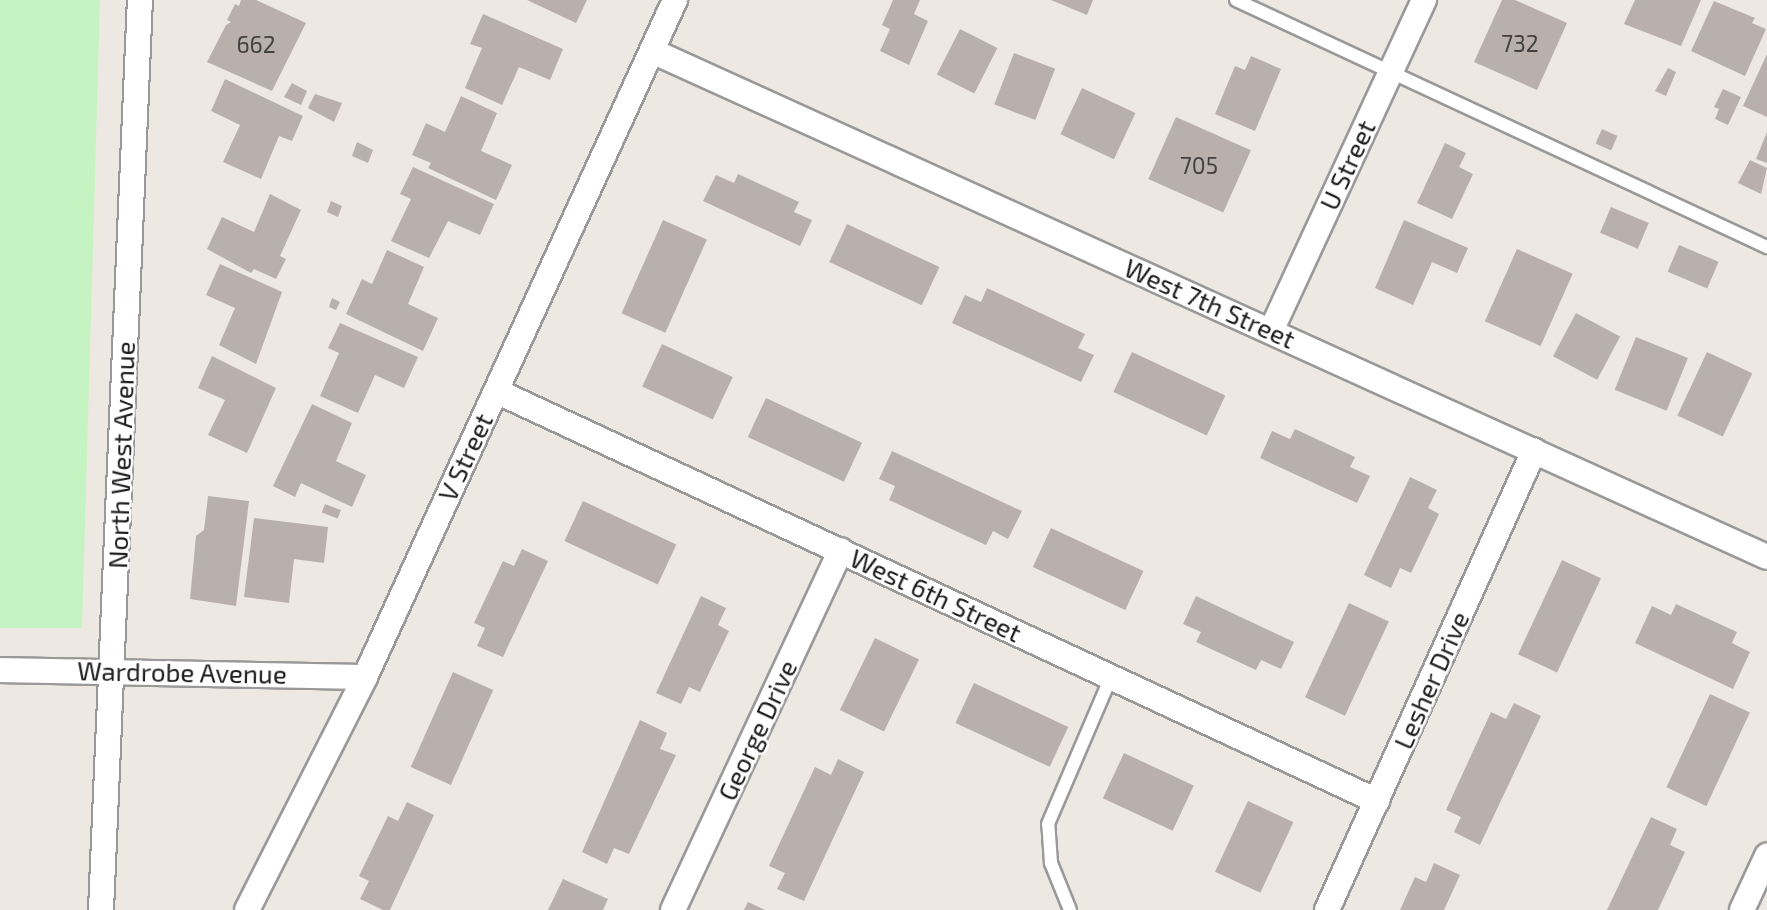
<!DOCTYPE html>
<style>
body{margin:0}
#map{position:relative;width:1767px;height:910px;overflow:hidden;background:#ede8e2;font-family:"Exo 2",sans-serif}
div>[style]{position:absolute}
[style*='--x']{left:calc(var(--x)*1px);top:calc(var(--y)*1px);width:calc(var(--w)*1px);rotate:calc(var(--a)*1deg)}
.park>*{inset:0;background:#c5f4c2}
.building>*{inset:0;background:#b9b0ac;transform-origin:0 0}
.roads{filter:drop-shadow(2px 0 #999) drop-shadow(-2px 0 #999) drop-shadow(0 2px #999) drop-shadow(0 -2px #999)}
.lane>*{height:12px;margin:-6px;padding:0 6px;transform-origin:6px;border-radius:6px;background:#fff}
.street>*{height:24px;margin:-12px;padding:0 12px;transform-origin:12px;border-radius:12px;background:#fff}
span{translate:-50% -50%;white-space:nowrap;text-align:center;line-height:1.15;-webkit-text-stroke:5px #fff;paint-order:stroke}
.number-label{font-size:23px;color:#434140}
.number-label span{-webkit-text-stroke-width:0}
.street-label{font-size:26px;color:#1c1c1c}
</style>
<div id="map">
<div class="park">
<i style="clip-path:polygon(0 0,100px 0,82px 628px,0 628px)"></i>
</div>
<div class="building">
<i style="clip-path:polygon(241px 0,256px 0,306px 23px,272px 91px,207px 62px,226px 25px,231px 22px,227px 20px,235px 4px,239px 6px)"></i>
<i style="clip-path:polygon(527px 0,587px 0,576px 23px)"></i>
<i style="clip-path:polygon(893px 0,920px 0,914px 14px,928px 21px,909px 65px,880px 51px,890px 29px,882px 25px)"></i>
<i style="clip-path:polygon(1051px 0,1093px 0,1087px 15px)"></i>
<i style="clip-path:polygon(1502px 0,1515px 0,1567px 23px,1537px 90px,1474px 62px)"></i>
<i style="clip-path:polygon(1635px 0,1701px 0,1681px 46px,1624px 24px)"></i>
<i style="clip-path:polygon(1714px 1px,1755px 18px,1752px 23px,1766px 29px,1745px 76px,1691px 51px)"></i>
<i style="clip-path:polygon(483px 14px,563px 49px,550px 80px,519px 67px,502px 105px,465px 88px,482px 48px,470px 44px)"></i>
<i style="left:960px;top:29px;width:42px;height:51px;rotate:27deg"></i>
<i style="left:1014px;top:53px;width:44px;height:55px;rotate:21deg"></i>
<i style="clip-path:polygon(1767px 54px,1767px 117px,1743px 106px)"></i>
<i style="clip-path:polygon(1251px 56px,1281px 69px,1255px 131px,1215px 114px,1235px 66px,1245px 70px)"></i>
<i style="clip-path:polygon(1668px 68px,1676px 72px,1666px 96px,1655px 91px)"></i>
<i style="clip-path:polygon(225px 79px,303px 116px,292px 141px,279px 136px,261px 179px,223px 162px,240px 125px,211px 111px)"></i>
<i style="clip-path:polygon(292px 83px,307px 91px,301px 105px,284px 97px)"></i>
<i style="left:1082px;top:88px;width:59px;height:51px;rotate:25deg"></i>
<i style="clip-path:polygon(1723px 89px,1741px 97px,1728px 125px,1715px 119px,1719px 109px,1714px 107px)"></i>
<i style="clip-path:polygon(315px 94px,342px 103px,334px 122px,308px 108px)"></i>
<i style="clip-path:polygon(461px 96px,497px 113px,481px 151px,512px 165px,496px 200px,428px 168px,431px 163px,412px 155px,426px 123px,445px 132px)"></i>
<i style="left:1176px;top:117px;width:82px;height:68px;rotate:24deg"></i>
<i style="left:1602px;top:129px;width:17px;height:16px;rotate:24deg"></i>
<i style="clip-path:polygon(1767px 132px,1767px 163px,1756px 159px)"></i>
<i style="clip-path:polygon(357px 142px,373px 150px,368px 163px,352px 156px)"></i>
<i style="clip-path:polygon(1445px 143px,1466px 153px,1459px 167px,1473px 174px,1452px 219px,1417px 203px)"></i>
<i style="clip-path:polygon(1750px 160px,1767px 168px,1761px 194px,1738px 183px)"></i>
<i style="clip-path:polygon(413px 167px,494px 204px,480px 235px,448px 221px,429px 258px,391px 241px,411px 199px,400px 194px)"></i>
<i style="clip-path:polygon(738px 174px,799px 202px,794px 212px,812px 220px,800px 246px,703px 201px,716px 175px,734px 183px)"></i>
<i style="clip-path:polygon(270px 194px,301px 210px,280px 256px,286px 259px,276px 279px,254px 269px,251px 273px,207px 249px,222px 217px,254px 232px)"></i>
<i style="clip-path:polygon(331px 201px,342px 206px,338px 217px,327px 212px)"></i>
<i style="left:1611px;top:207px;width:41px;height:28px;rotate:23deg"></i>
<i style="left:663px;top:220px;width:48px;height:102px;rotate:24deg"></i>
<i style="clip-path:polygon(1404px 220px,1468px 248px,1457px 273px,1432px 262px,1413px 305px,1375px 288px)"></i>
<i style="left:847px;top:224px;width:102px;height:42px;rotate:25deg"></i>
<i style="left:1679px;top:245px;width:43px;height:29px;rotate:23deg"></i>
<i style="left:1517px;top:249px;width:61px;height:79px;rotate:24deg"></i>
<i style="clip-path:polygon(387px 250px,424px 267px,408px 304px,438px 318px,423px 351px,346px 314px,362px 279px,372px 284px)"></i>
<i style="clip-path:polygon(220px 264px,282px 292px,256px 364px,219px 345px,235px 308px,206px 295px)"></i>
<i style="clip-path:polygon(987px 288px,1085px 334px,1078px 348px,1094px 355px,1081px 382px,952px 323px,965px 295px,981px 302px)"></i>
<i style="clip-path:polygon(332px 298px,340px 302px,336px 310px,329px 307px)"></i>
<i style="left:1576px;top:313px;width:50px;height:49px;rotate:28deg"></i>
<i style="clip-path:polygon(340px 323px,418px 357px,404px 388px,375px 375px,358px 413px,320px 396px,339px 353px,328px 348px)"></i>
<i style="left:1636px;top:337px;width:56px;height:57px;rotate:22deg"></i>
<i style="left:662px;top:344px;width:78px;height:47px;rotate:25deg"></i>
<i style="left:1132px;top:352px;width:103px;height:44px;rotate:25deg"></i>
<i style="left:1707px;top:352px;width:50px;height:70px;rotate:25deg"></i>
<i style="clip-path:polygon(212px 356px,276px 388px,247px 453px,208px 435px,225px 400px,198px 388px)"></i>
<i style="left:766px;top:398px;width:106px;height:43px;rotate:25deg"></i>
<i style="clip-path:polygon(312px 404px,352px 423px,336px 461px,366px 475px,352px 507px,301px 483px,295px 497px,273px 486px)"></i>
<i style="clip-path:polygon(1295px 429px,1355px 457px,1350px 467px,1370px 476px,1357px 503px,1260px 458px,1272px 431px,1290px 439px)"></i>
<i style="clip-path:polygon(892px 451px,1022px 511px,1008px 539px,993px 531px,986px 545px,889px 500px,895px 486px,879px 479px)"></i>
<i style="clip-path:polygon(1410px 477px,1437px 490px,1428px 508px,1439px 514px,1411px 573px,1400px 568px,1391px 588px,1364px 575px)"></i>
<i style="clip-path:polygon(208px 496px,249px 501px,236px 606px,190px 599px,196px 536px,204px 530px)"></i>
<i style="left:583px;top:501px;width:103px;height:44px;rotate:25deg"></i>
<i style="left:325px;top:504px;width:17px;height:9px;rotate:21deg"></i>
<i style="clip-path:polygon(254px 518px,328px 527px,324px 563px,294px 559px,289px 603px,244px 597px)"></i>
<i style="left:1051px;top:528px;width:102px;height:43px;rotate:25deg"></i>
<i style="clip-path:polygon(522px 549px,548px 561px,503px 657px,477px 646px,485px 628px,474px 623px,503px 561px,514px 566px)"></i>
<i style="left:1562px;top:560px;width:43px;height:104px;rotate:25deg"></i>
<i style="clip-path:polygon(701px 596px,726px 608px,718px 625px,729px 631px,700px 692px,689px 687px,681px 704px,656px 693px)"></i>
<i style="clip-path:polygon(1196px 596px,1294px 642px,1281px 669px,1261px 660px,1256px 670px,1196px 642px,1201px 632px,1183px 624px)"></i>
<i style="left:1349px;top:603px;width:44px;height:104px;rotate:25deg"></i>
<i style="clip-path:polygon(1676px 604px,1737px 632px,1732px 643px,1750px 652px,1733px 689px,1635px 643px,1652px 606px,1671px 615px)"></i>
<i style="left:875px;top:638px;width:49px;height:80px;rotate:26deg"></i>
<i style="left:453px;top:672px;width:44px;height:104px;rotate:24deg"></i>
<i style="left:974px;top:683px;width:104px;height:44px;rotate:25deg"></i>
<i style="left:1710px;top:694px;width:44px;height:103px;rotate:25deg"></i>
<i style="clip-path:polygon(1514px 703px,1541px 716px,1480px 845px,1454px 832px,1461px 817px,1446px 810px,1491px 712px,1506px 719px)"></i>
<i style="clip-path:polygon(640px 720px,667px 733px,660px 749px,676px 755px,629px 854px,614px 848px,607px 864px,582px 852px)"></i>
<i style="left:1124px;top:753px;width:77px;height:50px;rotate:25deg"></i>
<i style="clip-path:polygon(838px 759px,864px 772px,804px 901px,777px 889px,785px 873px,769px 866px,815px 767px,831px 775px)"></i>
<i style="left:1248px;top:801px;width:50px;height:78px;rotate:25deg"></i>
<i style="clip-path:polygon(407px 802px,434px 815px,390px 910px,383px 910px,360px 899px,369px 881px,359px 876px,388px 816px,398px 821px)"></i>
<i style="clip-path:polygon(1651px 817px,1677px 829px,1670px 845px,1685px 852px,1658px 910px,1607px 910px)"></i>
<i style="clip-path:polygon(1434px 863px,1460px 875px,1444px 910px,1400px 910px,1415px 877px,1426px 882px)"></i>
<i style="clip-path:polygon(563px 879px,608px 899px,603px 910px,548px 910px)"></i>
<i style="clip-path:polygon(748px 902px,765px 910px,744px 910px)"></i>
</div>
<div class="roads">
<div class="lane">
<i style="--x:1236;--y:0;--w:586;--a:24.95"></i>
<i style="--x:1070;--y:910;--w:51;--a:-112"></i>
<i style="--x:1051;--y:863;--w:39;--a:-94"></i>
<i style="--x:1048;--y:824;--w:160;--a:-66.8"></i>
</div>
<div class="street">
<i style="--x:652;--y:51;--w:1224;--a:24.41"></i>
<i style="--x:1271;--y:331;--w:365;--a:-65.2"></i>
<i style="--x:496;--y:391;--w:972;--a:24.96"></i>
<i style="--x:0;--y:670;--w:365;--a:1.1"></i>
<i style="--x:101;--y:910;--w:911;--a:-87.55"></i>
<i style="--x:247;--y:910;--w:261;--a:-63.1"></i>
<i style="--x:365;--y:677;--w:745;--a:-65.4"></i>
<i style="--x:673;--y:910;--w:397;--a:-65"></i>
<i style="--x:1327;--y:910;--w:504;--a:-65.73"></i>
<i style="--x:1742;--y:910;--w:60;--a:-65.2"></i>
</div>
</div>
<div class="number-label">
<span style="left:1520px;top:43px">732</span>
<span style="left:256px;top:44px">662</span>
<span style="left:1199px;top:165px">705</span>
</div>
<div class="street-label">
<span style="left:1347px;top:165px;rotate:-65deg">U Street</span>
<span style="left:1210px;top:303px;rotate:24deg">West 7th Street</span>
<span style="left:121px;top:455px;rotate:-88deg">North West Avenue</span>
<span style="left:465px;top:457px;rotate:-65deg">V Street</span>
<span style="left:936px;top:595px;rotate:25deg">West 6th Street</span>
<span style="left:182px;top:672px;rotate:1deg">Wardrobe Avenue</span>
<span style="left:1431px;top:680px;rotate:-66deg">Lesher Drive</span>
<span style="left:757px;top:730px;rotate:-65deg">George Drive</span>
</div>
</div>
